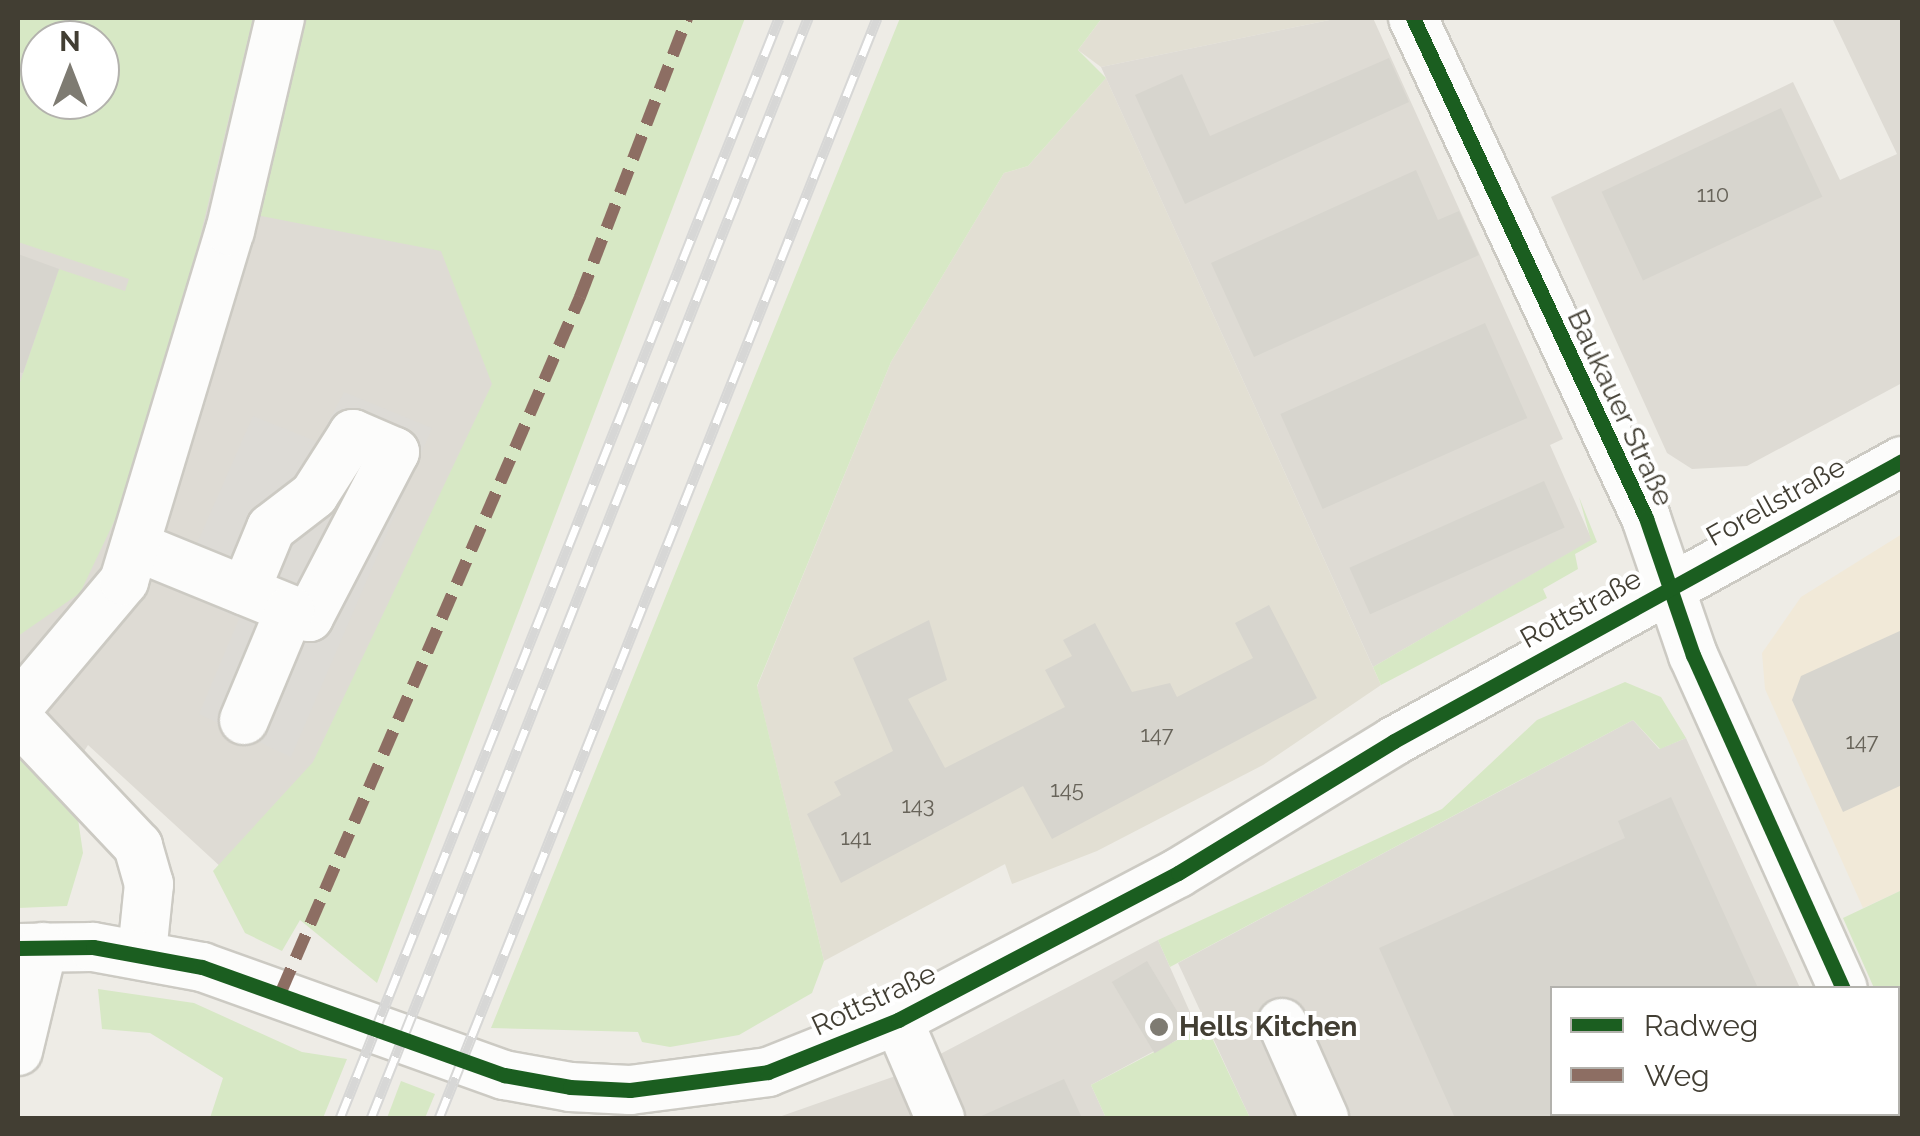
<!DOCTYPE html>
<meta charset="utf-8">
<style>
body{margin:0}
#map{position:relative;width:1920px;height:1136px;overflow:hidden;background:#eeece6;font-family:Raleway,sans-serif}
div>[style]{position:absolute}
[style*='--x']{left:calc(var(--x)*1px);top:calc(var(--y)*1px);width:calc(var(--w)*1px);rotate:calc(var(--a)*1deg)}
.residential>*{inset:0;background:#e2dfd3}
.commercial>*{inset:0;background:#f1e9d8}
.industrial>*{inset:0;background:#dedbd4}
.green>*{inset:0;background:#d7e8c5}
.parking>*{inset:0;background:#dddbd6}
.building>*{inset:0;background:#d7d5ce;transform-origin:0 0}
.roads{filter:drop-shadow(2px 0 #cccac3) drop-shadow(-2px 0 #cccac3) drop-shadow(0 2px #cccac3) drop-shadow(0 -2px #cccac3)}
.minor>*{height:48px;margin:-24px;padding:0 24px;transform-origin:24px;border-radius:24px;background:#fcfcfb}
.rail>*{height:11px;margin-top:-5.5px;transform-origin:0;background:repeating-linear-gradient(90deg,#fff 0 22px,#d7d7d6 0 44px);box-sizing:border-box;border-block:2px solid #d7d7d6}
.quiet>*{height:12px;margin-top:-6px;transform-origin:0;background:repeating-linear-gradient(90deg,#8d6e63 0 25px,transparent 0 37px)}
.cycleway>*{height:15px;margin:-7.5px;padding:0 7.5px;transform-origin:7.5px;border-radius:7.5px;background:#1b5e20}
.dots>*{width:28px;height:28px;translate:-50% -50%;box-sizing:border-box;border:5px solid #fff;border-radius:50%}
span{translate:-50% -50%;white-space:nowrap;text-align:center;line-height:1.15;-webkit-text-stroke:8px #fff;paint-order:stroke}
.number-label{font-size:22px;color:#68645a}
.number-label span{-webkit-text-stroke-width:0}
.street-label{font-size:28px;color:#423e33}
.poi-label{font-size:28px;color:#423e33;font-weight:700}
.left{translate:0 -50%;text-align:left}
.frame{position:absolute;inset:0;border:20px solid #423e33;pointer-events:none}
.legend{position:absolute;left:1550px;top:986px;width:350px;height:130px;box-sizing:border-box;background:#fff;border:2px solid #b3b2ad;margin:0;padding:12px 18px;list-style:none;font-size:30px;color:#423e33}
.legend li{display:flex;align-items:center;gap:20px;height:50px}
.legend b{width:50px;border:2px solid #b3b2ad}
.north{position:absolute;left:20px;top:20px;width:100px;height:100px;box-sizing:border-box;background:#fff;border:2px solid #b3b2ad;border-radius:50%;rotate:0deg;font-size:28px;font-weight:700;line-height:40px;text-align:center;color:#423e33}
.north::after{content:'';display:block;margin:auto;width:35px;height:45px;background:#7e7b72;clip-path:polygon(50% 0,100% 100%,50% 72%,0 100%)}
</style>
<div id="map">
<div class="residential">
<i style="clip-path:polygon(1102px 18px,1339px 18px,1101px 67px,1078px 50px)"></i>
<i style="clip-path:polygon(1106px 78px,1381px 685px,1263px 765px,1097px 851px,1012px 884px,1005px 864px,824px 961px,757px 687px,891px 362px,1004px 173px,1028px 166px)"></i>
</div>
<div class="commercial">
<i style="clip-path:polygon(1902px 534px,1902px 890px,1863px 908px,1765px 689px,1762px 653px,1801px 597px)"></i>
</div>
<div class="industrial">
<i style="clip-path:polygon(evenodd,18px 18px,657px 18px,293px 852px,234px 879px,88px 745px,73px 769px,18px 798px,18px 18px,40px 40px,100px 40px,100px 100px,40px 100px,40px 40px)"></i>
<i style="clip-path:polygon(1339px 18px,1373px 18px,1563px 439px,1550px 445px,1592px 540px,1373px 667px,1101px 67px)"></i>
<i style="clip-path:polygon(1832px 18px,1902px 18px,1902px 383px,1747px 466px,1692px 469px,1667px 453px,1551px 197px,1793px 82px,1840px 180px,1897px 154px)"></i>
<i style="clip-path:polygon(1633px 720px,1659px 749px,1686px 738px,1800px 988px,1552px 988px,1552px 1114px,1859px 1118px,1250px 1118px,1178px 963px)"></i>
<i style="clip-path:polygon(1158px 940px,1197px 1028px,1091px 1085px,1106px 1118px,776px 1118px,904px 1073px)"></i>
</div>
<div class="green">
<i style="clip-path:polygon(evenodd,18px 18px,253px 18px,186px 295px,122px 505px,80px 593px,18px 636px,18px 388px,59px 269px,125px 291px,129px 279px,18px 242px,18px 18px,40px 40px,100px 40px,100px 100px,40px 100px,40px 40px)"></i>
<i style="clip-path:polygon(298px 18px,745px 18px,377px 983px,300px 920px,282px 951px,245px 933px,213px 871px,313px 762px,492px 384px,441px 251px,256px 215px)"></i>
<i style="clip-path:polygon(900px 18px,1102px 18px,1078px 50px,1106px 78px,1028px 166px,1004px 173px,891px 362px,757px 686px,824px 961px,812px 993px,739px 1035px,670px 1047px,642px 1042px,638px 1032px,491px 1028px)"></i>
<i style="clip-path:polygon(1579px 497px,1597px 542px,1575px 554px,1578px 569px,1543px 589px,1547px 598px,1381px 685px,1373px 667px,1591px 540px)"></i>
<i style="clip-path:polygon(1625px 682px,1661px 697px,1686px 738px,1660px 749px,1633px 720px,1170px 967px,1158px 940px,1442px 809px,1537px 720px)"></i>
<i style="clip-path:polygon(18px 755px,57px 783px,78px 819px,83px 853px,67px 906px,18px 908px)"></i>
<i style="clip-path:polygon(1902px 890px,1902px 1008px,1898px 1011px,1898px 988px,1874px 988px,1843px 918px)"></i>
<i style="clip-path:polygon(98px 989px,194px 1003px,302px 1052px,347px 1059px,323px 1118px,210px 1118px,223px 1078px,150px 1033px,102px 1029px)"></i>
<i style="clip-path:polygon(1206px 1025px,1250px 1118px,1106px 1118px,1091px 1085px)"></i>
<i style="clip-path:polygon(401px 1081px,435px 1094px,425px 1118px,387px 1118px)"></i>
</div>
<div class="parking">
<i style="clip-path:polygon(344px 392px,432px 428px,291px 757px,199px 714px,239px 619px,177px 589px,253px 416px,318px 442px)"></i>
</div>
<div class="building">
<i style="clip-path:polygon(1389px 58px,1409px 102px,1185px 204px,1135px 95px,1182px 74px,1210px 136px)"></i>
<i style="left:1781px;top:108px;width:98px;height:198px;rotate:65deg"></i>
<i style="clip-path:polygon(1416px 170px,1438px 220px,1459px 211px,1479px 255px,1254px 357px,1211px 263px)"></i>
<i style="clip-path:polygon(18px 254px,59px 269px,23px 373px,18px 372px)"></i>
<i style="left:1485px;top:323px;width:104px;height:224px;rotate:66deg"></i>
<i style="left:1544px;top:481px;width:51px;height:213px;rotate:66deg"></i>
<i style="clip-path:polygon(1269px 605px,1317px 698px,1052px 839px,1023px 786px,841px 883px,807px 814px,841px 795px,834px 782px,893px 751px,853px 658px,929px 620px,947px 680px,908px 699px,945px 768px,1065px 707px,1045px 670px,1072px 656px,1063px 640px,1095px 623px,1132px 692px,1170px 683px,1177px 697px,1253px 658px,1235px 623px)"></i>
<i style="clip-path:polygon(1902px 630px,1902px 785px,1843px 812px,1792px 700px,1801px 676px)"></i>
<i style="clip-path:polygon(1671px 797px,1758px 988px,1552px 988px,1552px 1118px,1455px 1118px,1379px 948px,1625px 838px,1618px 821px)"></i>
<i style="left:1147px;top:961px;width:83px;height:41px;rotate:59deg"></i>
<i style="clip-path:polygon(1064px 1079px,1082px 1118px,977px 1118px)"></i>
</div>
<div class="roads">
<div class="minor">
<i style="--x:1413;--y:18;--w:552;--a:65.01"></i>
<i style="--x:1646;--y:518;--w:145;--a:71.1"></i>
<i style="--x:1693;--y:655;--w:365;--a:65.8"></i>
<i style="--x:135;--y:546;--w:188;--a:22.2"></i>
<i style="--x:309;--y:617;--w:186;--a:-62.5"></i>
<i style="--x:395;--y:452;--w:46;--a:-156.8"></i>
<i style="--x:353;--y:434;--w:72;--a:122.6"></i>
<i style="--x:314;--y:495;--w:54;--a:142.5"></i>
<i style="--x:271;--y:528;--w:68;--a:112.4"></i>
<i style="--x:18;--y:707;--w:165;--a:-49.9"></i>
<i style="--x:124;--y:581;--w:366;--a:-73.2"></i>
<i style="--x:230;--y:231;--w:219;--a:-76.8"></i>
<i style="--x:18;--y:719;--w:175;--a:46.6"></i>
<i style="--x:138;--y:846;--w:40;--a:74"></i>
<i style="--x:149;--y:884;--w:69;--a:95.8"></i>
<i style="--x:244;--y:720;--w:119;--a:-67.3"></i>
<i style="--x:18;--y:948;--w:75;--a:-0.8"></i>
<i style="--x:93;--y:947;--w:111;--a:10.4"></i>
<i style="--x:202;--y:967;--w:321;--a:19.7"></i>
<i style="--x:504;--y:1075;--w:67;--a:10.3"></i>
<i style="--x:570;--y:1087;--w:60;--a:2.9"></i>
<i style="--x:630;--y:1090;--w:139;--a:-7.4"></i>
<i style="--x:768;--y:1072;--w:140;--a:-21.8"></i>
<i style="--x:898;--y:1020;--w:316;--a:-27.7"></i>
<i style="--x:1178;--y:873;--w:253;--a:-31.4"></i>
<i style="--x:1394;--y:741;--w:580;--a:-28.86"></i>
<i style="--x:898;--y:1020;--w:107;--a:66.8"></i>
<i style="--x:1282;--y:1023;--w:104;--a:66.1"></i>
<i style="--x:18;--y:1051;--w:107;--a:-76.5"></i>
<i style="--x:1898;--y:1109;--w:10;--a:66"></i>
</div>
</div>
<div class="rail">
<i style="--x:340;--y:1118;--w:1184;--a:-68.24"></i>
<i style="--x:371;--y:1118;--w:1184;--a:-68.33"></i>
<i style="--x:439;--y:1118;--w:1184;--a:-68.29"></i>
</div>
<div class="quiet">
<i style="--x:281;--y:992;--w:757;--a:-66.72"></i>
<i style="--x:580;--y:297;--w:299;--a:-69"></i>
</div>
<div class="cycleway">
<i style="--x:1413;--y:18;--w:552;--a:65.01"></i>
<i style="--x:1646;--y:518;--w:145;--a:71.1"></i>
<i style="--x:1693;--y:655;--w:365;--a:65.8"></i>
<i style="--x:18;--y:948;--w:75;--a:-0.8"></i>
<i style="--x:93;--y:947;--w:111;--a:10.4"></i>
<i style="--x:202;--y:967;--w:321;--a:19.7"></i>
<i style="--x:504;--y:1075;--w:67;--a:10.3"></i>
<i style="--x:570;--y:1087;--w:60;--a:2.9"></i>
<i style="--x:630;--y:1090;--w:139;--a:-7.4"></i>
<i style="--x:768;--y:1072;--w:140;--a:-21.8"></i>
<i style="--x:898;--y:1020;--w:316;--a:-27.7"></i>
<i style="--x:1178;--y:873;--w:253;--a:-31.4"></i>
<i style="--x:1394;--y:741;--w:580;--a:-28.86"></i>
</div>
<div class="dots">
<i style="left:1159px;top:1027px;background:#7e7b72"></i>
</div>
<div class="number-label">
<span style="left:1713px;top:195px">110</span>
<span style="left:1157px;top:735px">147</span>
<span style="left:1862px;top:742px">147</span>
<span style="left:1067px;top:790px">145</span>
<span style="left:918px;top:806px">143</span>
<span style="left:856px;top:838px">141</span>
</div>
<div class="street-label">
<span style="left:1620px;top:408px;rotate:65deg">Baukauer Straße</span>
<span style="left:1776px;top:502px;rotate:-29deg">Forellstraße</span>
<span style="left:1581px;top:609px;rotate:-29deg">Rottstraße</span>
<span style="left:874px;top:1000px;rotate:-25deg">Rottstraße</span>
</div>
<div class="poi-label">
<span class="left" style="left:1179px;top:1027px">Hells Kitchen</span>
</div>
<div class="frame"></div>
<ul class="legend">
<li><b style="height:12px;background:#1b5e20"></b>Radweg</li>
<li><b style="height:12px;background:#8d6e63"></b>Weg</li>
</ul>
<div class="north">N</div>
</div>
